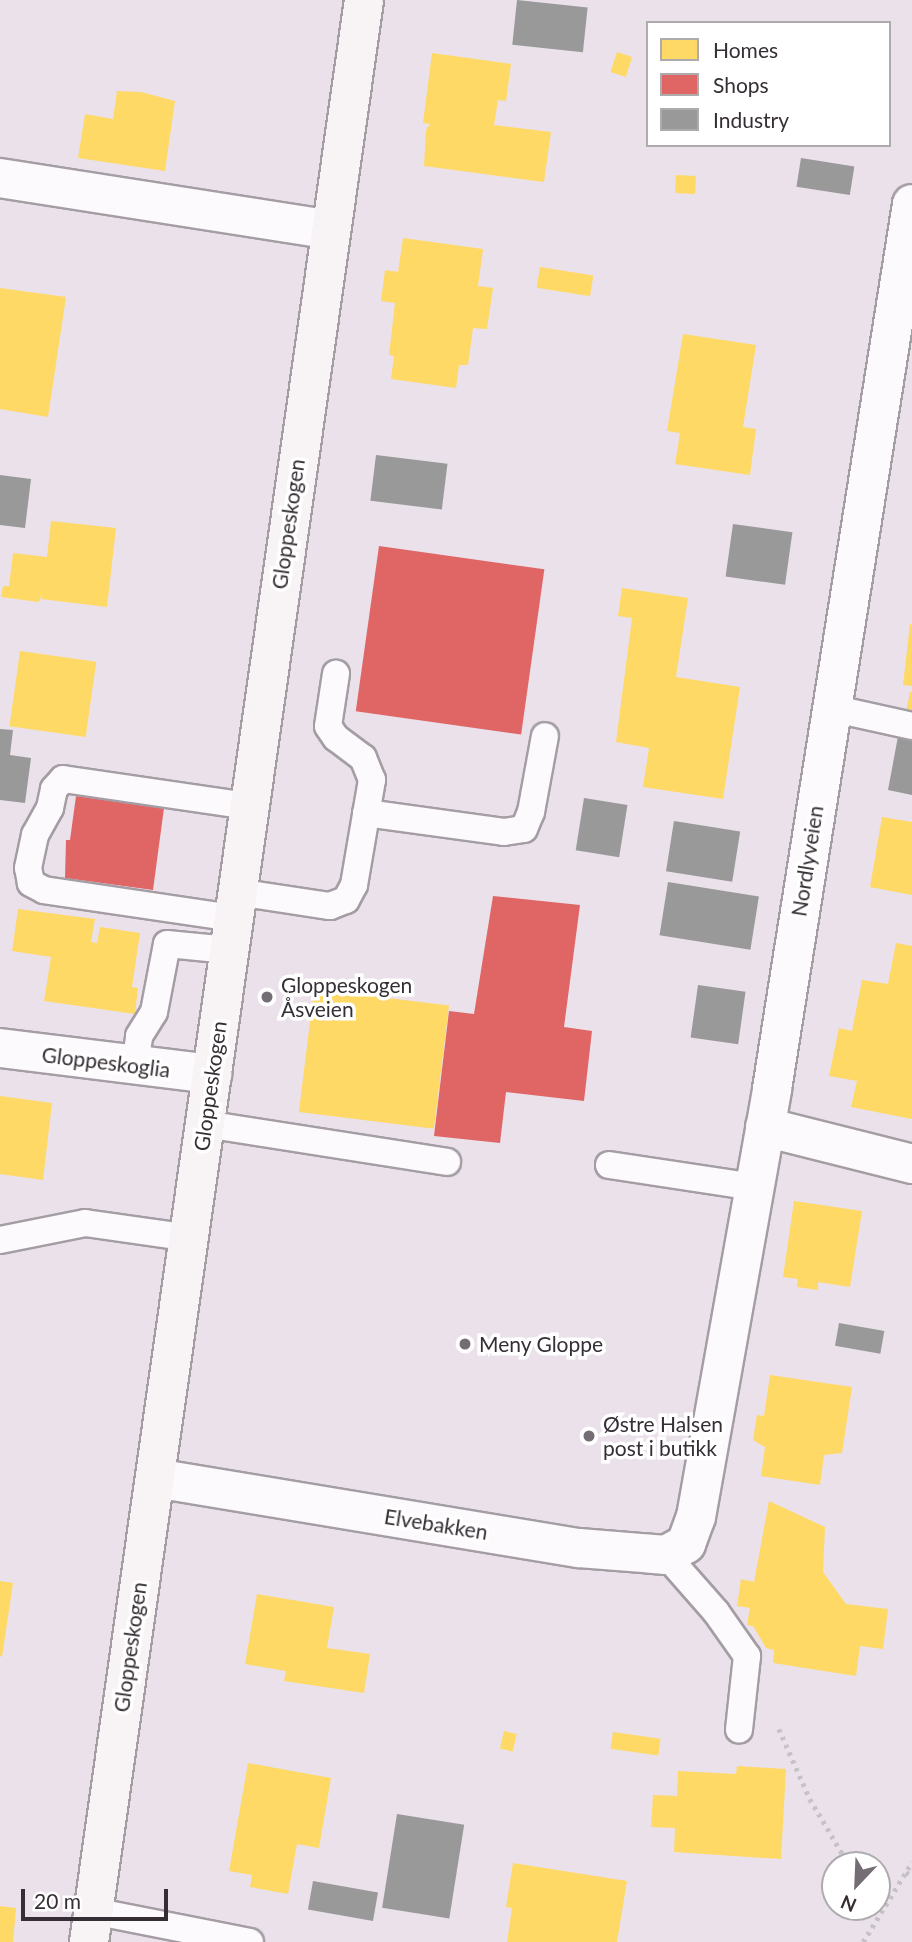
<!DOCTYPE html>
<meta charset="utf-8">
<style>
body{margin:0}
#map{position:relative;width:912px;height:1942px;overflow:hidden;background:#eae1ea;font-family:Lato,sans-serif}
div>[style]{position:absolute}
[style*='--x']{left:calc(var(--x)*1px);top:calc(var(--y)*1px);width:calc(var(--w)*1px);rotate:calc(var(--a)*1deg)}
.homes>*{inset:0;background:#ffd966;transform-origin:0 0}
.shops>*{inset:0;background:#e06666;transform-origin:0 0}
.industry>*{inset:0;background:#999;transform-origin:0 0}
.path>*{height:4.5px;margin-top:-2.25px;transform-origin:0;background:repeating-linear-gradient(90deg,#c6c3c6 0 3.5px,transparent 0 8.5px)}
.roads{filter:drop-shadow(2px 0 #a49da4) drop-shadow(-2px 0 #a49da4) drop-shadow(0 2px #a49da4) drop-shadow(0 -2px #a49da4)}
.service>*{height:26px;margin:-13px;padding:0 13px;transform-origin:13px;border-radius:13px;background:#fcfafc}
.minor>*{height:38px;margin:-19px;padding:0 19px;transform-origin:19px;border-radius:19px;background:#fcfafc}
.secondary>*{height:38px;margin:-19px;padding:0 19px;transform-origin:19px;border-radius:19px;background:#f8f3f4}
.dots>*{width:19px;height:19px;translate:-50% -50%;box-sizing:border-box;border:4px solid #fff;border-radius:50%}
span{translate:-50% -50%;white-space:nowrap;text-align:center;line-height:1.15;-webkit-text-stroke:7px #fff;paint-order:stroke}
.street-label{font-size:21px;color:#352e34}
.poi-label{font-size:21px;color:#352e34}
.left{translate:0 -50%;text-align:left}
.legend{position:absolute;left:646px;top:21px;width:245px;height:126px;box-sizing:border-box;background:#fff;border:2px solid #aeabae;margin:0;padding:9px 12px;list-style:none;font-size:21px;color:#352e34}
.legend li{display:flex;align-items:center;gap:14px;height:35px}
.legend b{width:35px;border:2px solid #aeabae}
.north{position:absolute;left:821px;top:1851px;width:70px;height:70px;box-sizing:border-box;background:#fff;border:2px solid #aeabae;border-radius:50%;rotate:203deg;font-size:19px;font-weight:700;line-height:28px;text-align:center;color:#352e34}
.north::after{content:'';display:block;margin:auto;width:24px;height:32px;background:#746d74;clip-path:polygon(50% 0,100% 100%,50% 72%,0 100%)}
.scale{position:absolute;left:21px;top:1889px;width:147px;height:32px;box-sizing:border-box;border:4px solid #352e34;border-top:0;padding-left:9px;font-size:21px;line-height:24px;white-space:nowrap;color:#352e34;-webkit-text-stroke:5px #fff;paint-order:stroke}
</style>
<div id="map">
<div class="homes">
<i style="left:617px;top:52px;width:16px;height:21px;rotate:18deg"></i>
<i style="clip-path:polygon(432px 53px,511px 64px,506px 101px,498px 100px,494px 125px,551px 132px,544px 182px,424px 166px,426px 130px,430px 124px,423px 123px)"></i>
<i style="clip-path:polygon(117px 91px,141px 92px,175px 101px,165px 171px,78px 158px,85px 114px,113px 119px)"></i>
<i style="left:676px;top:175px;width:20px;height:18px;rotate:3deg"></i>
<i style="clip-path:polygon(403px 238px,483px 249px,478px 286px,493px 288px,487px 329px,473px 328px,468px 365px,459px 365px,456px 388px,391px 379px,394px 356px,389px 355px,395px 303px,381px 301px,385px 270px,398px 272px)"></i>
<i style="left:540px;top:267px;width:54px;height:21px;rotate:9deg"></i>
<i style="clip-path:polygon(0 288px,66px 297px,48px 417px,0 409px)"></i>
<i style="clip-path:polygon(683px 334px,756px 345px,743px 427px,756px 429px,750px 475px,675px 464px,680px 433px,667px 431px)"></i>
<i style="clip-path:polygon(51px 521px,116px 528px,107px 607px,41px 599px,42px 593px,39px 602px,1px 597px,3px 586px,9px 586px,13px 553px,47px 557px)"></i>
<i style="clip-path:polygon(622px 588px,688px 598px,676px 677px,740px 687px,723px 799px,643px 787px,649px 748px,616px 742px,632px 618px,618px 616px)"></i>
<i style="clip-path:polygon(910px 624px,912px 625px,912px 686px,903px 685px)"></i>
<i style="left:20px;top:651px;width:77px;height:76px;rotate:8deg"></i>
<i style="clip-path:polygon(910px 692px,912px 692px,912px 713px,906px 712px)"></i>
<i style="clip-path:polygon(882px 817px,912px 822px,912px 895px,870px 887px)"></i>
<i style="clip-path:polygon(18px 909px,95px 919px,91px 942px,97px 943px,100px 927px,140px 933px,132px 987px,138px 988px,135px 1014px,44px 1001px,51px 957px,12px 951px)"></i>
<i style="clip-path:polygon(896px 943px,912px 946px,912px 1119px,851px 1107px,857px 1081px,829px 1076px,839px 1028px,852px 1031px,862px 980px,888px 984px)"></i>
<i style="left:314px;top:989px;width:136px;height:124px;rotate:7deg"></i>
<i style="clip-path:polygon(0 1096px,52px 1103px,43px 1180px,0 1174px)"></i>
<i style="clip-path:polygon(794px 1201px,862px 1211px,850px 1287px,818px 1282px,818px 1290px,797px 1287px,798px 1279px,783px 1277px)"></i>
<i style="clip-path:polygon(770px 1375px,852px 1387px,842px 1453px,824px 1455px,820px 1485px,761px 1476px,765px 1447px,753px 1440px,757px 1415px,764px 1416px)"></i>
<i style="clip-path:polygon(769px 1501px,825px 1527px,823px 1572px,846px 1604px,888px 1609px,883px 1649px,860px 1646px,856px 1676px,773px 1663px,774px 1650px,766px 1648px,753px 1626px,747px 1625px,750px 1608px,737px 1606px,741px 1579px,754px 1582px)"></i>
<i style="clip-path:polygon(0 1581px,13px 1583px,2px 1657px,0 1656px)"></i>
<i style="clip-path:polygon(257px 1594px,334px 1607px,327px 1648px,370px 1654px,364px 1693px,284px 1681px,286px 1671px,245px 1664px)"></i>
<i style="left:504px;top:1731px;width:13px;height:18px;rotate:13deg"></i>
<i style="left:613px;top:1732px;width:48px;height:17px;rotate:8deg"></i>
<i style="clip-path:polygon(248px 1763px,331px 1778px,319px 1848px,297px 1844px,288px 1894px,250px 1887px,252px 1875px,229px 1871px)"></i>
<i style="clip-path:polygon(737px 1766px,786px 1769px,781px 1859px,674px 1852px,675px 1828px,651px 1827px,653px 1795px,677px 1796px,678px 1771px,736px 1774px)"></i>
<i style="clip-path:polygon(513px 1863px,627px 1881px,617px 1942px,507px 1942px,512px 1908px,506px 1907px)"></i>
<i style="clip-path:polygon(0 1906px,16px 1908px,13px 1942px,0 1942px)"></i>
</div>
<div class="shops">
<i style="left:379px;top:546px;width:167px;height:167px;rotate:8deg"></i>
<i style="clip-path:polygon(76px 796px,164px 808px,153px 890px,65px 878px,66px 840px,70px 840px)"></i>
<i style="clip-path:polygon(493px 896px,580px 905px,564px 1027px,592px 1031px,584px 1101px,506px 1092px,500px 1143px,434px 1136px,449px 1011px,474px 1014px)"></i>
</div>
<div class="industry">
<i style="left:517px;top:0;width:71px;height:45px;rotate:6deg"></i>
<i style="left:801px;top:158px;width:54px;height:29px;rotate:9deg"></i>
<i style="left:376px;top:455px;width:72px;height:46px;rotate:7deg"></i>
<i style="clip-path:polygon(0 475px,31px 479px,25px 528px,0 525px)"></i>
<i style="left:733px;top:524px;width:60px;height:53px;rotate:8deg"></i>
<i style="clip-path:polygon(0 729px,13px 730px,10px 755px,31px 758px,25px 803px,0 800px)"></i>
<i style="clip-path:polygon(899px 731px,912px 734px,912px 795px,888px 790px)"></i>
<i style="left:584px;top:798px;width:44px;height:53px;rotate:9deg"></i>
<i style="left:674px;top:821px;width:67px;height:51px;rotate:9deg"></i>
<i style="left:668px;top:882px;width:92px;height:54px;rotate:9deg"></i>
<i style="left:698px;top:985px;width:48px;height:53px;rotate:8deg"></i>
<i style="left:839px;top:1323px;width:46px;height:23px;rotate:10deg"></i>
<i style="left:397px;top:1814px;width:68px;height:95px;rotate:9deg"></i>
<i style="left:313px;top:1881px;width:66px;height:29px;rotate:10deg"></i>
</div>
<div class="path">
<i style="--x:779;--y:1729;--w:77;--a:66.1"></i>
<i style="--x:810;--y:1799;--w:77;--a:59.4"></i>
<i style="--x:906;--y:1872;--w:7;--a:34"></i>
<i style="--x:877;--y:1897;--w:11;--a:45"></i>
<i style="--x:863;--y:1942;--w:94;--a:-58.5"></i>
</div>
<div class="roads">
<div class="service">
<i style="--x:831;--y:708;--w:83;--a:12.5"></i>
<i style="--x:366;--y:813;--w:139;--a:7.8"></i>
<i style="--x:504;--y:832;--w:20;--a:-9"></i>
<i style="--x:524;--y:829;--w:18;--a:-68"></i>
<i style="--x:531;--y:812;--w:77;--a:-79.6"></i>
<i style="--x:237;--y:892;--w:94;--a:8.6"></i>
<i style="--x:330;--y:906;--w:17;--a:-21"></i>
<i style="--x:346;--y:900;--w:17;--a:-62"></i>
<i style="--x:354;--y:885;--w:107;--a:-80.3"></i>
<i style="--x:372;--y:780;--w:24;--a:-112"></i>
<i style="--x:363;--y:758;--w:34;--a:-143"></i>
<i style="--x:336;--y:738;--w:14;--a:-124"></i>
<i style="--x:328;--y:726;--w:53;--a:-81.3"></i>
<i style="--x:233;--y:918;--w:191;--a:-171.6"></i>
<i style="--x:44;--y:890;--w:15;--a:-152"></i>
<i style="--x:31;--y:883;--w:15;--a:-101"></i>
<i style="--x:28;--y:868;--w:34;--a:-78"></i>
<i style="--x:35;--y:835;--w:31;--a:-61"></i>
<i style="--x:50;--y:808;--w:19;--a:-78"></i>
<i style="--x:54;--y:789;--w:13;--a:-48"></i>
<i style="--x:63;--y:779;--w:187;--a:8.3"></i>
<i style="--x:135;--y:1066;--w:30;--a:-82"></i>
<i style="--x:139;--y:1036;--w:28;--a:-58"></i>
<i style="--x:154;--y:1012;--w:69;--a:-79.2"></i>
<i style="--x:167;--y:944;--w:62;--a:5.5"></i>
<i style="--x:205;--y:1124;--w:245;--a:8.9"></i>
<i style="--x:609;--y:1165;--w:148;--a:8.6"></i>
<i style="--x:0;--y:1240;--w:87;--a:-11.3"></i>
<i style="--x:85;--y:1223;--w:106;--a:8.1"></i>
<i style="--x:666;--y:1555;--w:76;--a:48.7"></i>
<i style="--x:716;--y:1612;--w:54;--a:54.8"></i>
<i style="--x:747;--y:1656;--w:74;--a:96.2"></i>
<i style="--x:93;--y:1911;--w:160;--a:11.2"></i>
</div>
<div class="minor">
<i style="--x:0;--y:178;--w:335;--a:8.9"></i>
<i style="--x:0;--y:1048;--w:214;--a:7"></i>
<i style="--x:765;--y:1127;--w:152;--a:14.1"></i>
<i style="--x:155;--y:1478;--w:430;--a:9.4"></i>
<i style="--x:579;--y:1548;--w:87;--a:4.6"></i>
<i style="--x:666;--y:1555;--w:23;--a:-29"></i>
<i style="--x:686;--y:1544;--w:29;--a:-70"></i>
<i style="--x:696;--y:1517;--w:435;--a:-79.9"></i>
<i style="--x:772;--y:1089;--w:896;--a:-81.01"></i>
</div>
<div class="secondary">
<i style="--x:89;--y:1942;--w:1961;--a:-81.94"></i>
</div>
</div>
<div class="dots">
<i style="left:267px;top:997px;background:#746d74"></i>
<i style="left:465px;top:1344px;background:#746d74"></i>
<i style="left:589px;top:1436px;background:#746d74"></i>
</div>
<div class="street-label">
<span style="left:288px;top:524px;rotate:-82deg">Gloppeskogen</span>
<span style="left:807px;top:861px;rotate:-81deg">Nordlyveien</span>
<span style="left:106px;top:1062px;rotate:7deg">Gloppeskoglia</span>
<span style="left:210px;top:1086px;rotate:-82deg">Gloppeskogen</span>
<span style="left:436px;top:1524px;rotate:9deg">Elvebakken</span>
<span style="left:130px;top:1647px;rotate:-82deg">Gloppeskogen</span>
</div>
<div class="poi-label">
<span class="left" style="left:281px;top:997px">Gloppeskogen<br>Åsveien</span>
<span class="left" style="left:479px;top:1344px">Meny Gloppe</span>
<span class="left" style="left:603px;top:1436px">Østre Halsen<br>post i butikk</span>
</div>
<ul class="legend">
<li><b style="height:19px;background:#ffd966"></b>Homes</li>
<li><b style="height:19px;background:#e06666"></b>Shops</li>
<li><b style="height:19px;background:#999"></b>Industry</li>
</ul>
<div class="north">N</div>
<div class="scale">20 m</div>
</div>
